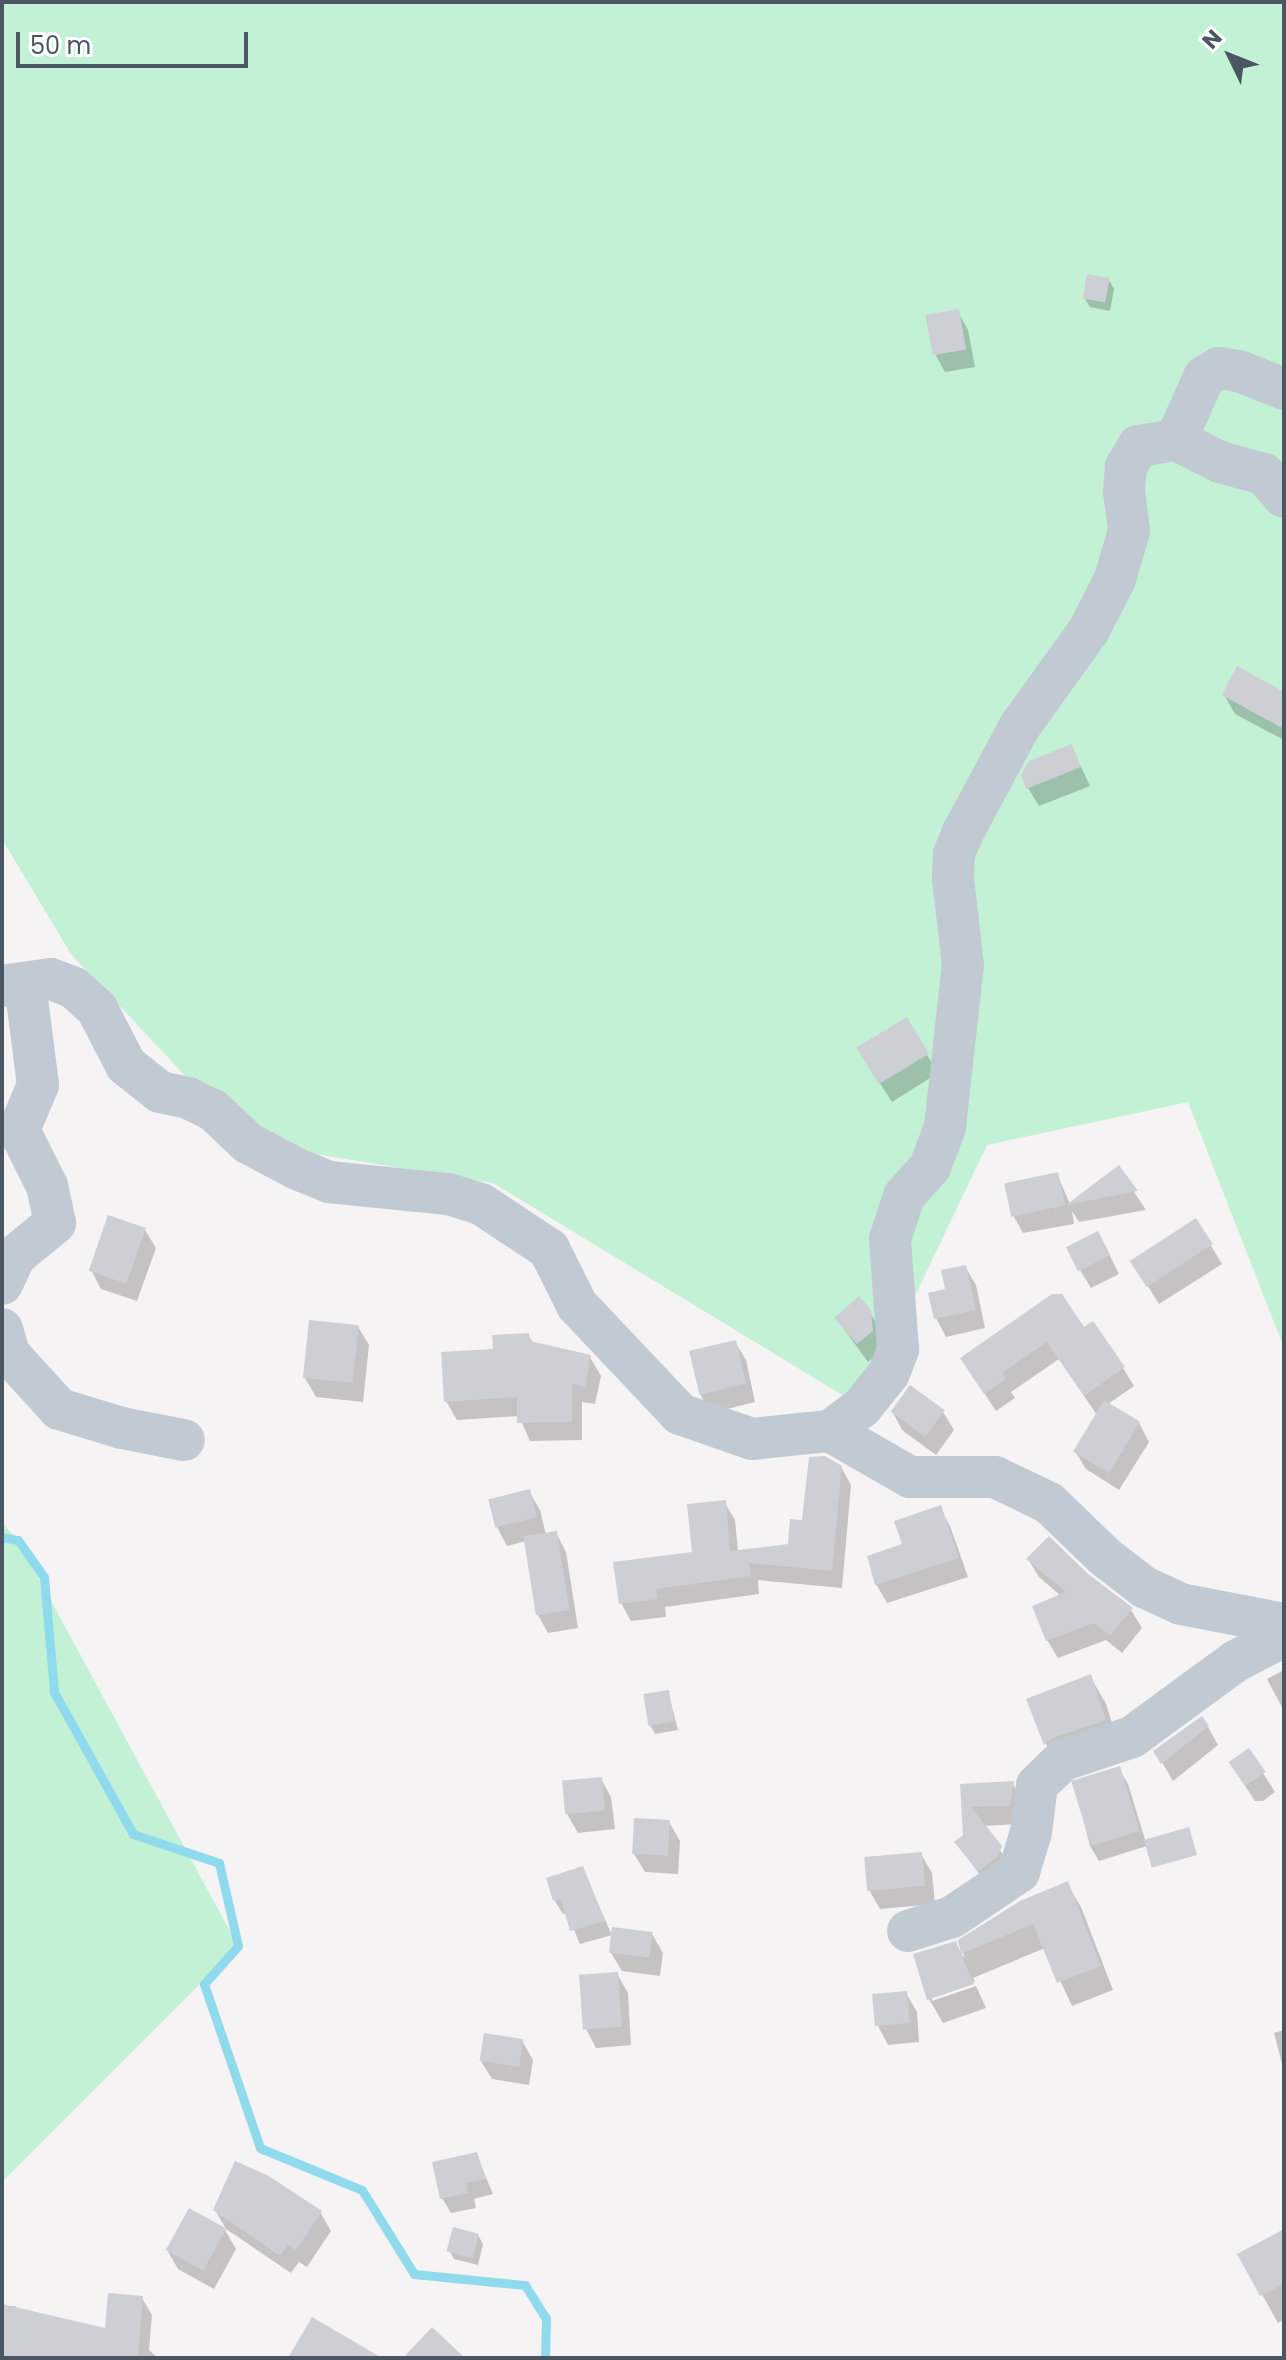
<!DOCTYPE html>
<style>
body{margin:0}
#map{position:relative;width:1286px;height:2360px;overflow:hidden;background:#f5f3f3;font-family:Poppins,sans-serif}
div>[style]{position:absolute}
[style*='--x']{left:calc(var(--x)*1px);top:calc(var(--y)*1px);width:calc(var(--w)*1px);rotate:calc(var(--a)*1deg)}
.green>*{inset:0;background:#c3f1d5}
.shadow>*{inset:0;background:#0003}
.stream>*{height:9px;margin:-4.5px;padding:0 4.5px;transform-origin:4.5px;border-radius:4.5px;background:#90daee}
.building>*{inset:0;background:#cdcfd5;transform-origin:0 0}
.minor>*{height:42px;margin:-21px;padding:0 21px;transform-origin:21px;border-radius:21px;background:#c1cad2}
span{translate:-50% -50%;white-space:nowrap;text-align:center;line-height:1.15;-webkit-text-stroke:7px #fff;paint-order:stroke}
.frame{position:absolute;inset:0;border:4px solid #4a5661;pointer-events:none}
.north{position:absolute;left:1190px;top:16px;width:80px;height:80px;-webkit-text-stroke:6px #fff;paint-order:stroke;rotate:313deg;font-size:22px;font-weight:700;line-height:32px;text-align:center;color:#4a5661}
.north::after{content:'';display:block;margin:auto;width:28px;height:36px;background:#4a5661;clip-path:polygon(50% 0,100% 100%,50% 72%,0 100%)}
.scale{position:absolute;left:16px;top:32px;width:232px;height:36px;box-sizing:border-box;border:4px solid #4a5661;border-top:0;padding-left:10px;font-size:24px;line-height:28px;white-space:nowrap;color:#4a5661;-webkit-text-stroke:6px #fff;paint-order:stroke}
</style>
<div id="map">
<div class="green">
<i style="clip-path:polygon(2px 2px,1284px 2px,1284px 1348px,1188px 1102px,987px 1145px,862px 1407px,493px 1183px,248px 1143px,71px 954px,2px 839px)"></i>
<i style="clip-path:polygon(2px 1523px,18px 1540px,238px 1946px,2px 2182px)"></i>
</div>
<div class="shadow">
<i style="clip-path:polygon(1109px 280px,1114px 289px,1110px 311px,1090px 307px,1085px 299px)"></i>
<i style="clip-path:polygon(958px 312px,968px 330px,975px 367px,945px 372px,935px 354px)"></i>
<i style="clip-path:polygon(1284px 694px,1284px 740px,1235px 714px,1224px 695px)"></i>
<i style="clip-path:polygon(1071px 746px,1090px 786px,1039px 806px,1028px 788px)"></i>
<i style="clip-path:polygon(906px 1020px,938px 1073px,892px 1102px,870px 1068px)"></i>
<i style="clip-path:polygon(1118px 1168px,1146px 1210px,1079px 1222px,1072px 1211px,1074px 1224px,1023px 1233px,1013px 1215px,1057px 1174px,1070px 1204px)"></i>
<i style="clip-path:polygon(1196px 1221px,1222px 1264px,1159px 1304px,1144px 1280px)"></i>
<i style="clip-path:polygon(145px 1230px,156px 1248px,137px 1301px,101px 1289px,91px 1270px)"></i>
<i style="clip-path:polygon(1108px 1252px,1119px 1274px,1091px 1288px,1080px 1270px)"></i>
<i style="clip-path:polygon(965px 1267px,976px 1285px,985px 1328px,946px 1337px,936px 1318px,947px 1291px)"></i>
<i style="clip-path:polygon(869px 1311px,881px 1331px,882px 1350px,868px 1362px,836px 1318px)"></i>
<i style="clip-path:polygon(358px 1327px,369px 1345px,363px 1402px,316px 1397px,305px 1378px)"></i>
<i style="clip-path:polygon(1083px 1330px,1123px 1368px,1134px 1386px,1108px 1404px,1139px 1423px,1149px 1442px,1119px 1490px,1086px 1469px,1075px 1451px,1097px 1415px,1059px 1359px,1011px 1392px,1015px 1398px,996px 1411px,962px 1359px)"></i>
<i style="clip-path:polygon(528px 1335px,534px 1344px,590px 1357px,601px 1376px,595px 1404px,582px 1402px,582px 1440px,530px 1441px,519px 1416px,457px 1420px,446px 1401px,495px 1351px)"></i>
<i style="clip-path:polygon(735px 1342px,746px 1360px,755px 1402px,711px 1413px,700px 1394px)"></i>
<i style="clip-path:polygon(892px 1411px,943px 1412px,954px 1430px,936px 1455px,902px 1430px)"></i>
<i style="clip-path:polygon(841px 1467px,851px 1485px,842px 1588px,758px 1580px,759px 1594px,665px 1607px,666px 1617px,631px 1621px,621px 1603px,694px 1554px,724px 1502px,735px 1520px,738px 1552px,790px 1545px)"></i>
<i style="clip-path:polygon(529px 1491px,540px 1510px,546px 1535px,556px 1533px,566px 1552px,578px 1628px,548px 1633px,538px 1615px,526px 1541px,507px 1546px,497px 1527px)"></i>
<i style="clip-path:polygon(940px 1508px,950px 1526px,968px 1577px,887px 1603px,876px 1584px,904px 1545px)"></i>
<i style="clip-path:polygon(1028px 1559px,1086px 1575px,1131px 1610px,1142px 1628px,1122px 1653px,1106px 1640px,1058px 1658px,1047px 1640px,1061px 1596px,1039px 1577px)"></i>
<i style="clip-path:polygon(1284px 1670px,1284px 1711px,1267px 1679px)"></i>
<i style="clip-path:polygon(1090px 1676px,1106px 1704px,1120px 1749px,1062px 1772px,1046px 1744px,1029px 1700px)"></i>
<i style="clip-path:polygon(668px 1692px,678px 1730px,655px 1734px,650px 1725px)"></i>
<i style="clip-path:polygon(1208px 1727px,1218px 1745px,1173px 1781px,1156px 1752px)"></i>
<i style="clip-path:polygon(1249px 1751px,1275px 1792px,1263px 1801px,1255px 1801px,1231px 1764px)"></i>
<i style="clip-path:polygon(1119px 1769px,1128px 1784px,1147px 1846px,1099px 1861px,1090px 1846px,1075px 1786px)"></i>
<i style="clip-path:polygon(601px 1779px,611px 1797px,615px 1829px,578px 1833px,567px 1814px)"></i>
<i style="clip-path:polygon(1012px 1783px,1023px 1801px,1020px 1824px,983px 1826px,1011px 1866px,990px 1888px,956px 1843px,965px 1836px,962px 1786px)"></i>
<i style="clip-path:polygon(669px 1822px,680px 1841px,678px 1874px,645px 1872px,634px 1854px)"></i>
<i style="clip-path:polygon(921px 1854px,932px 1873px,935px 1904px,880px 1909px,869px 1890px)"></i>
<i style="clip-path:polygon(582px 1868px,612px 1935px,580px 1944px,567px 1913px,563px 1914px,555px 1901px)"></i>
<i style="clip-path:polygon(1067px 1884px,1081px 1907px,1113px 1990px,1072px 2006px,1045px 1948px,973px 1978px,975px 1982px,932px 1997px,932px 2001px,976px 1986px,986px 2008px,943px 2023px,929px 1999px,916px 1955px,955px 1943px,964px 1958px,961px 1941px)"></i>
<i style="clip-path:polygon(652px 1934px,663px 1953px,660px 1976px,622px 1971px,611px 1953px)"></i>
<i style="clip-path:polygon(617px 1974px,628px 1993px,631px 2045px,596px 2048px,586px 2029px)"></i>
<i style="clip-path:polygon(906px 1993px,917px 2012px,919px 2042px,888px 2045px,878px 2026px)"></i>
<i style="clip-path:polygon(1284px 2030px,1284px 2071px,1274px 2033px)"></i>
<i style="clip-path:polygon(522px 2041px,533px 2060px,529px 2085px,492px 2079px,481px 2061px)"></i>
<i style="clip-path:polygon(476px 2154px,493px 2194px,474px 2199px,476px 2208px,451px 2213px,442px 2198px)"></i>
<i style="clip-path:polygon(215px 2210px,320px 2212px,331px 2231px,307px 2267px,299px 2262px,291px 2273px,226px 2229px)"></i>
<i style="clip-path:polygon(225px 2230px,236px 2249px,214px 2289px,178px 2269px,167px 2250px)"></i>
<i style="clip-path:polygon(1284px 2232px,1284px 2320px,1278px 2323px,1240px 2255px)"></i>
<i style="clip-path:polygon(478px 2235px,483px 2244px,478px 2265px,454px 2259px,449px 2250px)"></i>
<i style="clip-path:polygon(142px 2298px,152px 2315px,149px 2350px,158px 2358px,2px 2358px,2px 2306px,15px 2306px,18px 2310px,107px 2330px)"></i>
</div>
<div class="stream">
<i style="--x:2;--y:1537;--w:16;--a:11"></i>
<i style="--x:18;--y:1540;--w:45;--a:54.9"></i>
<i style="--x:44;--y:1577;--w:115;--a:85"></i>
<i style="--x:54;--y:1692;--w:162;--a:60.9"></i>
<i style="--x:133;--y:1834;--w:91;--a:18.6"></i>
<i style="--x:219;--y:1863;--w:85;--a:77.1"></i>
<i style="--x:238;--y:1946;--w:51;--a:131.8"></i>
<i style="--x:204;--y:1984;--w:173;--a:71.1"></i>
<i style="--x:260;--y:2148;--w:110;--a:22.4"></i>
<i style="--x:362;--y:2190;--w:99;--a:58.2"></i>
<i style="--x:414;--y:2274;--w:112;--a:5.7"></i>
<i style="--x:525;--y:2285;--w:39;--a:58"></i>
<i style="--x:546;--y:2318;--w:40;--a:91.4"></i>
</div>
<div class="building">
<i style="left:1087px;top:274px;width:23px;height:25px;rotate:10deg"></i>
<i style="left:959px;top:309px;width:41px;height:34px;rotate:80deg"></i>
<i style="clip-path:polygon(1237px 666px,1284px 692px,1284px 729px,1222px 695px)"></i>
<i style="clip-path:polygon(1072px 744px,1081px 767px,1026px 789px,1021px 775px,1029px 761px)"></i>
<i style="left:907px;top:1017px;width:43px;height:59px;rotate:59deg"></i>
<i style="clip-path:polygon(1119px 1165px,1138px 1191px,1066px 1205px)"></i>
<i style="left:1058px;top:1172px;width:34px;height:55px;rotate:78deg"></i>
<i style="left:108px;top:1215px;width:40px;height:59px;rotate:19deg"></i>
<i style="left:1196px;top:1218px;width:31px;height:79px;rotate:57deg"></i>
<i style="left:1098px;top:1231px;width:27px;height:36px;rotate:63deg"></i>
<i style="clip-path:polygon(966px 1265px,976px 1310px,934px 1319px,928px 1293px,945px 1289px,941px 1270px)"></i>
<i style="clip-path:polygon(1052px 1294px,1062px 1294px,1084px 1327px,1093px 1321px,1125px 1367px,1084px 1396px,1047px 1342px,1002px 1373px,1006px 1379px,984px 1394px,960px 1358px)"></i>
<i style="clip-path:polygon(859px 1296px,871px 1310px,873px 1331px,857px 1344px,834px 1318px)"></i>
<i style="left:309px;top:1320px;width:50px;height:58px;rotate:6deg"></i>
<i style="clip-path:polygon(529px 1333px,530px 1341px,591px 1355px,585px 1387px,572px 1384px,572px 1422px,517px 1423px,517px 1397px,444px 1402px,441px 1352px,493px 1349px,492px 1335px)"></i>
<i style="left:736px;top:1340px;width:45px;height:48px;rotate:77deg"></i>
<i style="left:910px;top:1385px;width:43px;height:33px;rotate:36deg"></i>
<i style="left:1104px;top:1400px;width:42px;height:60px;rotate:31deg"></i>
<i style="clip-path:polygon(825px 1456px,842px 1466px,832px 1571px,749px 1563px,751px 1576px,656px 1589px,657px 1599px,619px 1604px,613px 1562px,692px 1552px,687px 1504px,726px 1500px,730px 1551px,788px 1544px,790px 1519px,802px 1520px,809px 1457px)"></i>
<i style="left:530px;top:1489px;width:29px;height:43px;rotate:76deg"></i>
<i style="clip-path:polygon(941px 1505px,959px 1558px,875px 1585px,867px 1556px,902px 1544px,894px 1521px)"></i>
<i style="left:557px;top:1531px;width:80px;height:34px;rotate:81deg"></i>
<i style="clip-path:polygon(1049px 1536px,1087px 1573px,1133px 1608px,1110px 1635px,1094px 1623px,1046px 1641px,1032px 1606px,1066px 1592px,1026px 1559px)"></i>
<i style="clip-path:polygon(1091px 1674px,1106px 1720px,1055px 1737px,1044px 1745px,1026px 1699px)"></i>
<i style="left:669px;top:1690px;width:32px;height:26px;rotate:81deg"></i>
<i style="clip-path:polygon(1202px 1716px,1209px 1726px,1161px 1764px,1153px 1751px)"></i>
<i style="left:1249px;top:1748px;width:29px;height:25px;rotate:55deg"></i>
<i style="left:1120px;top:1766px;width:68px;height:51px;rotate:73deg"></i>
<i style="left:602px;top:1777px;width:34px;height:40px;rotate:85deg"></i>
<i style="clip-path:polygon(1014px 1781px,1010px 1806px,971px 1807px,1002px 1846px,998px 1857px,978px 1871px,954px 1842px,963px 1835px,960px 1784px)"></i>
<i style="left:634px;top:1818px;width:36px;height:36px;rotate:3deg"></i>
<i style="left:1189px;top:1827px;width:29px;height:47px;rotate:74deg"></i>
<i style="left:922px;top:1852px;width:34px;height:58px;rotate:85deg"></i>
<i style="clip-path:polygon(583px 1866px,605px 1921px,570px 1931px,561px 1899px,553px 1901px,546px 1878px)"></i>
<i style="clip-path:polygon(1068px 1881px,1101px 1966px,1057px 1983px,1033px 1924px,961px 1954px,974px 1984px,927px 2000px,913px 1954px,956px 1941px,961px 1954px,958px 1940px,1020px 1901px)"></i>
<i style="left:612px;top:1927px;width:41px;height:26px;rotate:7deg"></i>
<i style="left:618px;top:1972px;width:55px;height:39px;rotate:86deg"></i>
<i style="left:907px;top:1991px;width:32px;height:35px;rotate:85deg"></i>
<i style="left:484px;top:2033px;width:40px;height:28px;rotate:9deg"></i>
<i style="clip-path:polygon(477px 2152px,486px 2179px,466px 2183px,468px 2193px,440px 2199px,432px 2162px)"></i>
<i style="clip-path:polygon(235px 2161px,267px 2175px,322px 2211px,296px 2250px,288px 2245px,280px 2256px,213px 2210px)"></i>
<i style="left:189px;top:2208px;width:43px;height:48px;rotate:29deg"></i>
<i style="left:453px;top:2227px;width:27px;height:25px;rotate:15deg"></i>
<i style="clip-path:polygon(1284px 2229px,1284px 2284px,1260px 2296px,1237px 2254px)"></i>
<i style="clip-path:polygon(108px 2293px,143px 2296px,138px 2358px,2px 2358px,2px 2304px,105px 2328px)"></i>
<i style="clip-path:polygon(312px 2317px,382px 2358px,288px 2358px)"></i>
<i style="clip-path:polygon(432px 2327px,465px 2358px,403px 2358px)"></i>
</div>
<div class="minor">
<i style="--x:1176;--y:440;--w:49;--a:26.6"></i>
<i style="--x:1220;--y:462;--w:46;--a:15.3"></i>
<i style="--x:1264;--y:474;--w:30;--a:49"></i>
<i style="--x:2;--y:986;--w:49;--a:-8.1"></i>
<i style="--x:51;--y:979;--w:25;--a:21"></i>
<i style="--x:74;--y:988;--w:31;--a:42"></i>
<i style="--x:97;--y:1009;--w:63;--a:62.6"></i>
<i style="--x:126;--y:1065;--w:43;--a:38.5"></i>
<i style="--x:160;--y:1092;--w:29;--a:12"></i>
<i style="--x:188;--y:1098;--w:28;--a:26"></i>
<i style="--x:213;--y:1110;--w:48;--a:43.3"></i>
<i style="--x:248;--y:1143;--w:55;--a:28"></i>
<i style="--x:297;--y:1169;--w:35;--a:22"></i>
<i style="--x:329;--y:1182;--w:120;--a:5.8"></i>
<i style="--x:448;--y:1194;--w:34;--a:17"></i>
<i style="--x:481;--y:1204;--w:82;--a:33.5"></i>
<i style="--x:549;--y:1249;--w:63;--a:63.4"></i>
<i style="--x:577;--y:1305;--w:150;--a:46.6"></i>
<i style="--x:680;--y:1414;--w:76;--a:19.1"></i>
<i style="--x:752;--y:1439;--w:78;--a:-5.9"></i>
<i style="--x:830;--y:1431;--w:92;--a:29.9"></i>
<i style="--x:910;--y:1477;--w:85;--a:0"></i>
<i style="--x:995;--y:1477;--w:60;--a:25.7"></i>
<i style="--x:1049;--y:1503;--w:76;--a:43.9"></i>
<i style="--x:1104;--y:1556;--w:51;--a:37.8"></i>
<i style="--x:1144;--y:1587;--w:41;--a:24.7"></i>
<i style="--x:1181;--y:1604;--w:105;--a:11"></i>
<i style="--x:2;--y:1284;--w:31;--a:-65"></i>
<i style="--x:15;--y:1256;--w:52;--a:-39.5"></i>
<i style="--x:55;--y:1223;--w:38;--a:-102"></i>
<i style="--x:47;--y:1186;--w:63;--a:-116.6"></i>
<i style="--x:19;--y:1130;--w:49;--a:-67.1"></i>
<i style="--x:38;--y:1085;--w:103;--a:-97.3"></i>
<i style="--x:2;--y:1329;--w:26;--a:74"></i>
<i style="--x:9;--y:1354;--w:74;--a:47.7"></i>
<i style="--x:59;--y:1409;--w:66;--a:16.8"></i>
<i style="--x:122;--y:1428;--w:63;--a:11"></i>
<i style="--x:830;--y:1431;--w:40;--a:-37"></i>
<i style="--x:862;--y:1407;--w:43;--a:-51.5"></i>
<i style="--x:889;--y:1373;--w:26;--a:-69"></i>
<i style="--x:898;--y:1349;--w:110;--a:-94.2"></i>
<i style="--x:890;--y:1239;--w:45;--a:-72"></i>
<i style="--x:904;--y:1196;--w:39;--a:-48"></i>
<i style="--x:930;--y:1167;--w:43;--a:-69.4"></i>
<i style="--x:945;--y:1127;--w:163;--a:-83.7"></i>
<i style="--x:963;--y:965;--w:88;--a:-96.6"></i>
<i style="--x:953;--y:878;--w:24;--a:-88"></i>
<i style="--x:954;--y:854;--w:22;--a:-68"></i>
<i style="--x:962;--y:834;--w:123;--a:-61.8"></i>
<i style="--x:1020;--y:726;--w:118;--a:-54.3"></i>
<i style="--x:1089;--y:630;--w:57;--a:-63"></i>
<i style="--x:1115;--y:579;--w:50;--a:-73.7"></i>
<i style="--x:1129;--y:531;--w:38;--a:-97"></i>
<i style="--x:1124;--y:493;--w:26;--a:-86"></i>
<i style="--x:1126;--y:467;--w:24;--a:-60"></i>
<i style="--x:1138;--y:446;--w:38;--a:-9"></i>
<i style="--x:1176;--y:440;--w:69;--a:-66"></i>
<i style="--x:1204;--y:377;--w:17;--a:-31"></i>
<i style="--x:1219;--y:368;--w:20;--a:9"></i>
<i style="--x:1239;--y:371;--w:48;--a:21.8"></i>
<i style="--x:908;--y:1931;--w:46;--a:-17.7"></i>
<i style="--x:952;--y:1917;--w:81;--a:-33.9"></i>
<i style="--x:1019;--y:1872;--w:42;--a:-73.3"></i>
<i style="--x:1031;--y:1832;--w:47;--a:-82.7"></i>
<i style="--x:1037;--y:1785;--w:36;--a:-44"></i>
<i style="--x:1063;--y:1760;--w:73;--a:-18.4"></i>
<i style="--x:1132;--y:1737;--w:129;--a:-36.2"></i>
<i style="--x:1236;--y:1661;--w:54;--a:-27.5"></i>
</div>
<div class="frame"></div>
<div class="north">N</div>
<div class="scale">50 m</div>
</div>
